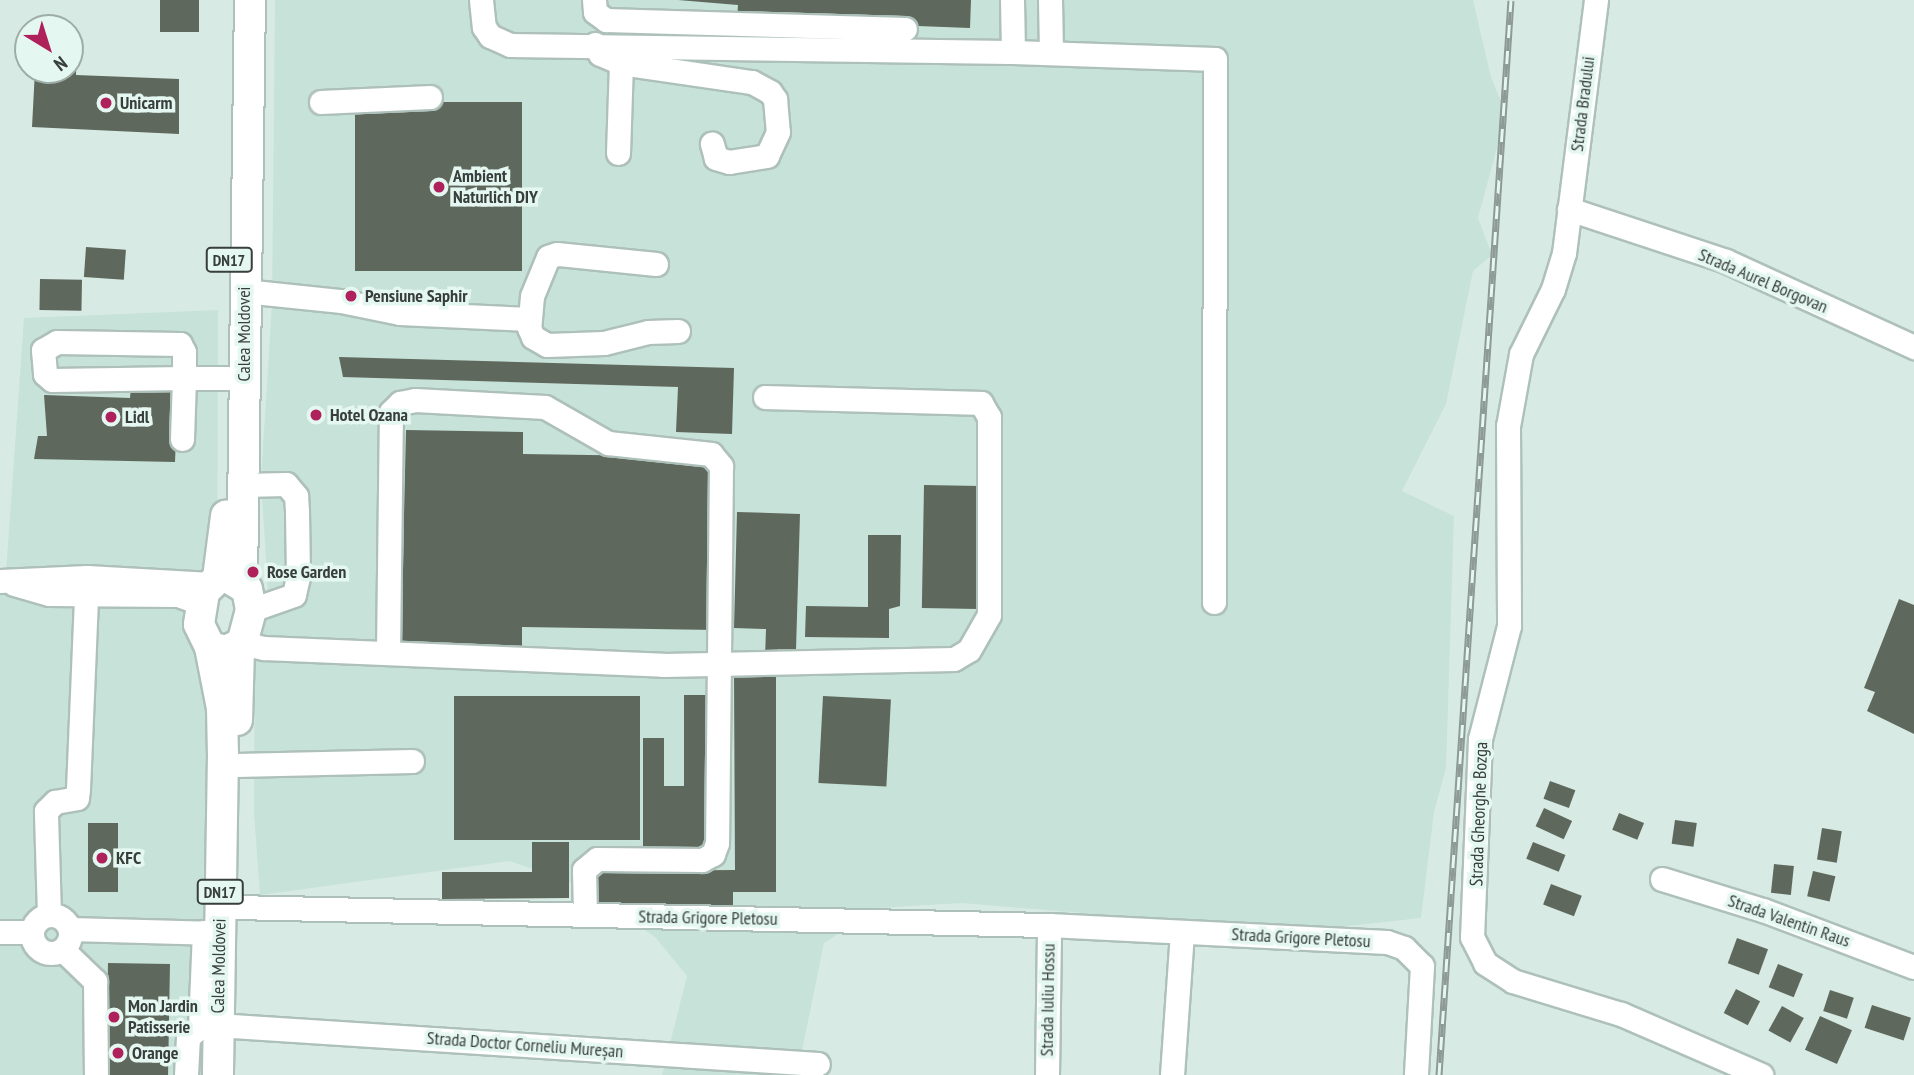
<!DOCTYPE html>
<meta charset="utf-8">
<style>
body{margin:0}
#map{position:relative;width:1914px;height:1075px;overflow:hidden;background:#d8eae4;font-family:"PT Sans Narrow",sans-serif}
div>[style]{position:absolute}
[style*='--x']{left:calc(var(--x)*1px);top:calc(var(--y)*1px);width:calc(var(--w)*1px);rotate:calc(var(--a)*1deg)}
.built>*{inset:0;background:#c7e2d8}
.building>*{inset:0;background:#5f685d;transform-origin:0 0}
.roads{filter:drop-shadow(2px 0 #aec0ba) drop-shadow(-2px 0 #aec0ba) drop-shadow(0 2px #aec0ba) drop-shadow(0 -2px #aec0ba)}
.minor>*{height:23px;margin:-11.5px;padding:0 11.5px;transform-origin:11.5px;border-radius:11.5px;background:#fff}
.minor>.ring{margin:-11.5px;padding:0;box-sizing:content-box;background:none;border:23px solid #fff;border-radius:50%}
.major>*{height:30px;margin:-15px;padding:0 15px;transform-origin:15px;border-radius:15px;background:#fff}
.rail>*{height:7px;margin-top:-3.5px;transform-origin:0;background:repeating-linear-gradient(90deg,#e5f7f1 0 13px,#8d9a95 0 26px);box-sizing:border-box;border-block:2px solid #8d9a95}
.dots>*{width:19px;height:19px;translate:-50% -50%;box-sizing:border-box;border:4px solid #e5f7f1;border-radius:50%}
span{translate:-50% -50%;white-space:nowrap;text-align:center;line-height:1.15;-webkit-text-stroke:7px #e5f7f1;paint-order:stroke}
.shield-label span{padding:2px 5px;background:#e5f7f1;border:2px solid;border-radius:5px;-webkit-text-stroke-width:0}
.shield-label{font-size:16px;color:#373e3b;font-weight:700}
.poi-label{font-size:18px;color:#373e3b;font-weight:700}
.left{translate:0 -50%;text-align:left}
.street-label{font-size:18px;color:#373e3b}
.north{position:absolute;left:14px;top:14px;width:70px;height:70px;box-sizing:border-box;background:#e5f7f1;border:2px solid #9fada8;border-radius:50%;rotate:142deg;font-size:19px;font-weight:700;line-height:28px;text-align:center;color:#373e3b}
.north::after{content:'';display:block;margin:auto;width:24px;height:32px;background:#af215b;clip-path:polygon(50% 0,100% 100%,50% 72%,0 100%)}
</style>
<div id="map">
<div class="built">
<i style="clip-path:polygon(275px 0,1473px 0,1491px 77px,1506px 114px,1478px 218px,1492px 255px,1473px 271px,1446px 404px,1402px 491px,1454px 516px,1446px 768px,1434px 812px,1421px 918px,1340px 927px,1252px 927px,962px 903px,878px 908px,824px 943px,797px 1075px,662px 1075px,687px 976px,655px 937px,580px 886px,510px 861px,260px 895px,254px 813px,255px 634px,268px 593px,261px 479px,272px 304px)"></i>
<i style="clip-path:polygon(218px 310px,216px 1075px,0 1075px,0 572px,6px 572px,24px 318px)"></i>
</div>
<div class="building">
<i style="left:160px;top:0;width:39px;height:32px"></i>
<i style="clip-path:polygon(678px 0,971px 0,970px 28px,737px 19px,738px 5px)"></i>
<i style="clip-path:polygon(70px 43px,77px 43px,76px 75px,179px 79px,179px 134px,32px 127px,35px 70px,70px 70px)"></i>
<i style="left:522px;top:102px;width:169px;height:167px;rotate:90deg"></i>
<i style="left:86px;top:247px;width:40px;height:30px;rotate:4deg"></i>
<i style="left:40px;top:279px;width:42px;height:31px;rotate:1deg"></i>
<i style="clip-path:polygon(339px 357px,734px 368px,732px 434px,676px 432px,678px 387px,343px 377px)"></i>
<i style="clip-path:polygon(131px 386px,178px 386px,175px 462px,34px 459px,38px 436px,47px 436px,44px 395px,130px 398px)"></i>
<i style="clip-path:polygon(406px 430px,523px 432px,523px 454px,721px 457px,717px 630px,522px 627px,522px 646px,401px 644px)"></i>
<i style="left:924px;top:485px;width:56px;height:123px;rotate:1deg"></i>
<i style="clip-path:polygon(737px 512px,800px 514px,796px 650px,778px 649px,780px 658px,765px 658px,766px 629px,734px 628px)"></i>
<i style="clip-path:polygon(868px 535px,901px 535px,900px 606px,889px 609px,889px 638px,805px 637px,806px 606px,868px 607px)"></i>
<i style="clip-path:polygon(1899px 599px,1914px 605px,1914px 734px,1867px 711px,1875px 692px,1864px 688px)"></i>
<i style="clip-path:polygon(734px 675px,776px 675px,776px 892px,733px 892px,733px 909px,595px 910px,595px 871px,735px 870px)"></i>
<i style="clip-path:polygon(684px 695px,712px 695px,712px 853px,643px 854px,643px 738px,664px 738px,664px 786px,684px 786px)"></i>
<i style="left:640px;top:696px;width:144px;height:186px;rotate:90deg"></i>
<i style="left:823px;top:696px;width:68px;height:87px;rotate:3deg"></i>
<i style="left:1550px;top:781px;width:27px;height:19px;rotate:20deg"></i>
<i style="left:1544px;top:808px;width:31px;height:20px;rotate:25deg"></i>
<i style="left:1619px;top:813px;width:27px;height:18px;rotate:22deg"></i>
<i style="left:1675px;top:820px;width:22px;height:24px;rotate:8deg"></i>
<i style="left:88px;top:823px;width:30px;height:69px"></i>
<i style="left:1822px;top:828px;width:20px;height:32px;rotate:9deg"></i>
<i style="clip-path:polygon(532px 842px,569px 842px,569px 898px,442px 899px,442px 872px,532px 872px)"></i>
<i style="left:1533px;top:842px;width:35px;height:18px;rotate:22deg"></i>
<i style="left:1774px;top:864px;width:20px;height:29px;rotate:6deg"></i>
<i style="left:1813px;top:871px;width:23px;height:26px;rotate:13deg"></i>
<i style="left:1551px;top:884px;width:33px;height:22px;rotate:21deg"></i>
<i style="left:1737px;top:938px;width:33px;height:27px;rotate:20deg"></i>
<i style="left:108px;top:963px;width:62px;height:112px;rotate:1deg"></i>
<i style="left:1778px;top:964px;width:27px;height:25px;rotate:22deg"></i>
<i style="left:1736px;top:989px;width:27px;height:27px;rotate:27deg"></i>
<i style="left:1830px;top:990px;width:25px;height:22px;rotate:18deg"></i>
<i style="left:1872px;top:1005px;width:41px;height:24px;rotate:18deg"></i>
<i style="left:1782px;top:1006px;width:25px;height:28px;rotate:29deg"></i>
<i style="left:1820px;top:1016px;width:35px;height:37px;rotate:24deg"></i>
</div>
<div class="roads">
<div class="minor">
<i style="--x:481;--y:0;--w:27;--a:84"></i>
<i style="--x:484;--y:27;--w:11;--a:56"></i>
<i style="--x:490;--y:36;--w:22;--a:24"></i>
<i style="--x:510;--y:45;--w:503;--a:0.8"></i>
<i style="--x:1013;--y:52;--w:202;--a:2"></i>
<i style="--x:1215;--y:59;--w:543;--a:90.11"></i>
<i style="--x:594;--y:0;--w:12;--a:85"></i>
<i style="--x:595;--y:12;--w:14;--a:36"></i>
<i style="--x:606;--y:20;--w:299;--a:1.7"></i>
<i style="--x:1012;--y:0;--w:52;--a:88.9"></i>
<i style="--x:1050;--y:0;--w:53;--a:88.9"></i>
<i style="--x:1596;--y:0;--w:255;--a:97.2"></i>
<i style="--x:1564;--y:253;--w:38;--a:107"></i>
<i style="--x:1553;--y:289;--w:72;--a:116.2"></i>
<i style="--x:1521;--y:354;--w:73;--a:100.2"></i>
<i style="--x:1508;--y:426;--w:200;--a:89.7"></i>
<i style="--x:1509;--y:626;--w:117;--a:104.4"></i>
<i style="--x:1480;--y:739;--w:198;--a:92.3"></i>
<i style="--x:1472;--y:937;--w:29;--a:63"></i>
<i style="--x:1485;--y:963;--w:33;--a:33"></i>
<i style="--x:1513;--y:981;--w:113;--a:17"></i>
<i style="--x:1621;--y:1014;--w:153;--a:23.5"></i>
<i style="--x:595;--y:44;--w:11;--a:63"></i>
<i style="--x:600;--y:54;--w:23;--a:23"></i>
<i style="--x:621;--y:63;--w:132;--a:8.3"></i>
<i style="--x:752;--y:82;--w:21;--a:29"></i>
<i style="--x:770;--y:92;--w:9;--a:54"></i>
<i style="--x:775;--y:99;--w:33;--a:85"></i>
<i style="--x:778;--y:132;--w:26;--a:115"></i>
<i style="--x:767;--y:156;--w:38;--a:171"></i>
<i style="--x:729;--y:162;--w:14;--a:-163"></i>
<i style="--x:716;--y:158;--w:15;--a:-106"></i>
<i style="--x:321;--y:102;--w:109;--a:-2.6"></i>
<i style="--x:618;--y:153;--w:90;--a:-88.1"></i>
<i style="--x:1569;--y:209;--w:165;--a:18.3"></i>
<i style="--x:1726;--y:261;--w:207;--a:24.6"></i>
<i style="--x:656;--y:264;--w:100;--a:-174.2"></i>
<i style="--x:557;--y:254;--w:9;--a:162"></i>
<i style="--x:548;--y:257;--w:42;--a:112.3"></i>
<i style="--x:532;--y:296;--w:32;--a:95"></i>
<i style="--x:529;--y:328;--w:10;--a:66"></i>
<i style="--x:533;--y:337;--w:16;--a:30"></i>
<i style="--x:547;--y:345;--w:57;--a:-2"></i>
<i style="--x:604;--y:343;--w:45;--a:-14"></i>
<i style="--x:648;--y:332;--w:30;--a:-2"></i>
<i style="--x:244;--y:291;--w:98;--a:5.9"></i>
<i style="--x:341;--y:301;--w:60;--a:11.5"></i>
<i style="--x:400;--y:313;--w:129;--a:2.7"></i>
<i style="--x:182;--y:439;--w:61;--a:-88.1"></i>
<i style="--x:184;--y:378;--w:26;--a:-90"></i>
<i style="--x:184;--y:352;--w:9;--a:-117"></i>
<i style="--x:180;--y:344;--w:123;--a:-179.1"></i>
<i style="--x:57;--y:342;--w:16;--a:150"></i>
<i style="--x:43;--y:350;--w:24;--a:85"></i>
<i style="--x:45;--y:374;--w:9;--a:41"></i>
<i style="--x:52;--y:380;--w:132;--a:-0.9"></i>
<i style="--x:184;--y:378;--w:43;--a:0"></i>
<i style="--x:243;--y:485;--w:43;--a:-1.3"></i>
<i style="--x:286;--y:484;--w:16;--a:50"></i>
<i style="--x:296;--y:496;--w:16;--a:86"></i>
<i style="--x:297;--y:512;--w:65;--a:89.1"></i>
<i style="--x:298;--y:577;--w:18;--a:103"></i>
<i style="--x:294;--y:595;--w:46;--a:160.8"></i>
<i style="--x:0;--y:581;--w:87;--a:-2.6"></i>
<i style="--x:87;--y:577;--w:124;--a:3.2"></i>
<i style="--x:14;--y:584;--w:36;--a:16"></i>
<i style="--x:49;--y:594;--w:129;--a:0.4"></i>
<i style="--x:178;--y:595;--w:23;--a:20"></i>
<i style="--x:242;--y:643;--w:23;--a:13"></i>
<i style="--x:264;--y:648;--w:399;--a:2.4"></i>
<i style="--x:663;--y:665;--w:291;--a:-1.2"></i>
<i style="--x:954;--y:659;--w:17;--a:-31"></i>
<i style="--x:969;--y:650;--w:40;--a:-60.3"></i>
<i style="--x:989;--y:615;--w:198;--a:-90"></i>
<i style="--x:989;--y:417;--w:16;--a:-120"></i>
<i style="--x:981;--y:403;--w:216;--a:-178.4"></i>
<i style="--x:388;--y:653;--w:241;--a:-89.3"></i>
<i style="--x:391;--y:412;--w:13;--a:-45"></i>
<i style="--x:400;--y:403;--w:15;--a:-11"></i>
<i style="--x:415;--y:400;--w:130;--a:3.1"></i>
<i style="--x:545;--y:407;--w:73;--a:29.7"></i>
<i style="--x:608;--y:443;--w:104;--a:6.1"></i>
<i style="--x:711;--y:454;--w:16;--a:50"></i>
<i style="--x:721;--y:466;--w:377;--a:90.6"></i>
<i style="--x:717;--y:843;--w:12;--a:110"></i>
<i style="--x:713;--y:854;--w:13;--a:151"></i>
<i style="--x:702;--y:860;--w:105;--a:-179.5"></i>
<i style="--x:597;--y:859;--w:17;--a:140"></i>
<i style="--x:584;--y:870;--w:45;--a:88.7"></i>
<i style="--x:236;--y:765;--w:176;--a:-1.3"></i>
<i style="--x:1662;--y:879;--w:106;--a:17.1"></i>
<i style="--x:1763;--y:910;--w:161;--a:20.7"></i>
<i style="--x:234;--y:907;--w:815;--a:1.27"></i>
<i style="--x:1049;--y:925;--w:338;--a:2.9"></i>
<i style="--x:1387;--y:942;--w:18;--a:19"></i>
<i style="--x:1404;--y:948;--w:25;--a:45"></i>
<i style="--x:1422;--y:966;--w:109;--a:93.2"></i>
<i class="ring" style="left:32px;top:915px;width:15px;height:15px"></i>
<i style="--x:49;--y:915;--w:104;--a:-91.7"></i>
<i style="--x:46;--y:811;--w:13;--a:-45"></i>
<i style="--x:55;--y:802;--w:22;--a:-10"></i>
<i style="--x:77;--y:798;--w:9;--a:-84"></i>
<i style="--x:78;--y:789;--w:212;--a:-87.6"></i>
<i style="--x:70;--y:929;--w:147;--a:1.6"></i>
<i style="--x:0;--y:932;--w:32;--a:0"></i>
<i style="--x:63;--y:950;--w:45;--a:44.1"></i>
<i style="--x:95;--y:981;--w:94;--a:89.4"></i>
<i style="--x:232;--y:1026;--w:587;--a:3.71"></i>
<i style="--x:186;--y:1075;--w:38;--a:-87"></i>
<i style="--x:188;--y:1037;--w:16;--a:-40"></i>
<i style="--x:200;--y:1027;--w:95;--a:-87.6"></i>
<i style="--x:1047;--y:1075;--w:150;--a:-89.2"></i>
<i style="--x:1172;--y:1075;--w:143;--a:-86"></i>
</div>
<div class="major">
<i style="--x:227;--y:577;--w:23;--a:31"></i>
<i style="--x:247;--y:589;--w:21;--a:79"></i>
<i style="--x:251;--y:610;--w:34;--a:105"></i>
<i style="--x:242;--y:643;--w:18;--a:153"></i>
<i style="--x:226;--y:651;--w:16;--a:-166"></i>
<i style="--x:210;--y:647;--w:25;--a:-116"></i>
<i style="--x:199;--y:624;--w:32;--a:-81"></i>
<i style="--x:204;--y:592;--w:20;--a:-45"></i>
<i style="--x:218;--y:578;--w:9;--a:-6"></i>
<i style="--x:218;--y:578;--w:63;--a:-82.6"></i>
<i style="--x:242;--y:584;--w:584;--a:-89.22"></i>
<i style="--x:210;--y:647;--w:62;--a:78.9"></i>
<i style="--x:222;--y:708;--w:46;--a:88.8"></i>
<i style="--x:223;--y:754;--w:321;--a:90.9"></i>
<i style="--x:237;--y:720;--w:73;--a:-88.4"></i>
</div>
</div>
<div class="rail">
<i style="--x:1439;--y:1075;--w:1077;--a:-86.17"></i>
</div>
<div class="dots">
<i style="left:106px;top:103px;background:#af215b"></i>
<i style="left:439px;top:187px;background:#af215b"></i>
<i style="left:351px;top:296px;background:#af215b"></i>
<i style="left:316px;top:415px;background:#af215b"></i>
<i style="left:111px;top:417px;background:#af215b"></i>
<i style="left:253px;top:572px;background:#af215b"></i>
<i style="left:102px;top:858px;background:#af215b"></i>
<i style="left:114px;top:1017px;background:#af215b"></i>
<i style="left:118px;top:1053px;background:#af215b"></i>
</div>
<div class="shield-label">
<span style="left:229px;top:260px">DN17</span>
<span style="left:220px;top:892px">DN17</span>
</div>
<div class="poi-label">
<span class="left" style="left:120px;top:103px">Unicarm</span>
<span class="left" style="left:453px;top:187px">Ambient<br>Naturlich DIY</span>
<span class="left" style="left:365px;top:296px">Pensiune Saphir</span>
<span class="left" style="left:330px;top:415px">Hotel Ozana</span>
<span class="left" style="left:125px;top:417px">Lidl</span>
<span class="left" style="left:267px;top:572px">Rose Garden</span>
<span class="left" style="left:116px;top:858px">KFC</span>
<span class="left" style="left:128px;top:1017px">Mon Jardin<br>Patisserie</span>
<span class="left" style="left:132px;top:1053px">Orange</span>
</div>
<div class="street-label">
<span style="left:1583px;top:104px;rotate:-83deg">Strada Bradului</span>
<span style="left:1763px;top:281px;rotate:23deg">Strada Aurel Borgovan</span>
<span style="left:244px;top:334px;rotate:-90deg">Calea Moldovei</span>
<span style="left:1479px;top:814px;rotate:-88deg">Strada Gheorghe Bozga</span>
<span style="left:708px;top:918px;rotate:1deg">Strada Grigore Pletosu</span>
<span style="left:1789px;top:921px;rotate:19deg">Strada Valentin Raus</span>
<span style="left:1301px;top:938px;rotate:3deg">Strada Grigore Pletosu</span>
<span style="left:219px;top:966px;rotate:-89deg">Calea Moldovei</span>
<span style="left:1048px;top:1000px;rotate:-89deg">Strada Iuliu Hossu</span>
<span style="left:525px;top:1045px;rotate:4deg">Strada Doctor Corneliu Mureșan</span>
</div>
<div class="north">N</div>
</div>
